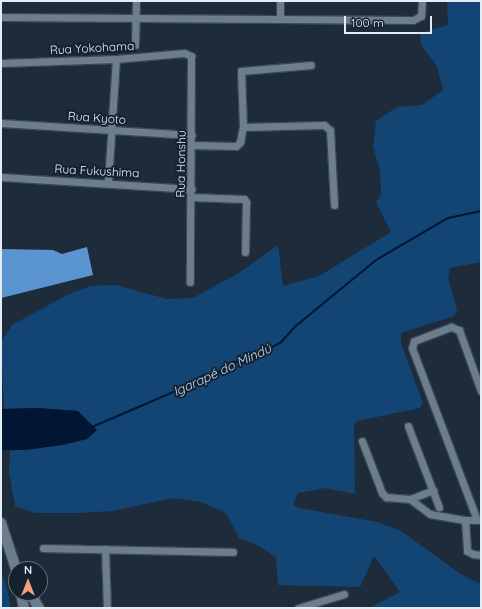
<!DOCTYPE html>
<meta charset="utf-8">
<style>
body{margin:0}
#map{position:relative;width:482px;height:609px;overflow:hidden;background:#1d2b3a;font-family:Quicksand,sans-serif}
div>[style]{position:absolute}
[style*='--x']{left:calc(var(--x)*1px);top:calc(var(--y)*1px);width:calc(var(--w)*1px);rotate:calc(var(--a)*1deg)}
.green>*{inset:0;background:#124574}
.water>*{inset:0;background:#001632}
.stream>*{height:2px;margin:-1px;padding:0 1px;transform-origin:1px;border-radius:1px;background:#001632}
.building>*{inset:0;background:#5b95d1}
.roads{filter:drop-shadow(1px 0 #3b4753) drop-shadow(-1px 0 #3b4753) drop-shadow(0 1px #3b4753) drop-shadow(0 -1px #3b4753)}
.minor>*{height:7px;margin:-3.5px;padding:0 3.5px;transform-origin:3.5px;border-radius:3.5px;background:#6c7d8e}
.secondary>*{height:10px;margin:-5px;padding:0 5px;transform-origin:5px;border-radius:5px;background:#6c7d8e}
span{translate:-50% -50%;white-space:nowrap;text-align:center;line-height:1.15;-webkit-text-stroke:4px #14212f;paint-order:stroke}
.street-label{font-size:12px;color:#e3edf6}
.water-label{font-size:13px;color:#bfddfd;font-style:italic}
.frame{position:absolute;inset:0;border:2px solid #e3edf6;pointer-events:none}
.north{position:absolute;left:8px;top:561px;width:40px;height:40px;box-sizing:border-box;background:#14212f;border:1px solid #67737f;border-radius:50%;rotate:0deg;font-size:11px;font-weight:700;line-height:16px;text-align:center;color:#e3edf6}
.north::after{content:'';display:block;margin:auto;width:14px;height:18px;background:#f39f82;clip-path:polygon(50% 0,100% 100%,50% 72%,0 100%)}
.scale{position:absolute;left:344px;top:16px;width:88px;height:18px;box-sizing:border-box;border:2px solid #e3edf6;border-top:0;padding-left:5px;font-size:12px;line-height:14px;white-space:nowrap;color:#e3edf6;-webkit-text-stroke:3px #14212f;paint-order:stroke}
</style>
<div id="map">
<div class="green">
<i style="clip-path:polygon(447px 1px,481px 1px,481px 262px,450px 268px,448px 278px,457px 311px,454px 316px,401px 333px,401px 343px,423px 403px,420px 408px,357px 421px,354px 425px,355px 494px,325px 488px,298px 493px,293px 504px,299px 508px,377px 522px,401px 531px,462px 575px,481px 584px,481px 608px,369px 608px,400px 592px,374px 556px,360px 587px,278px 585px,276px 557px,257px 545px,239px 538px,226px 513px,201px 502px,173px 498px,113px 511px,78px 513px,35px 513px,15px 506px,9px 472px,10px 451px,62px 445px,87px 439px,78px 411px,37px 408px,4px 409px,1px 342px,12px 325px,67px 295px,90px 286px,116px 285px,167px 299px,193px 298px,237px 274px,278px 245px,283px 286px,319px 276px,391px 232px,376px 202px,381px 195px,380px 171px,373px 146px,376px 121px,397px 107px,422px 105px,443px 90px,437px 66px,421px 45px,420px 33px,448px 25px)"></i>
<i style="clip-path:polygon(1px 573px,6px 585px,11px 608px,1px 608px)"></i>
</div>
<div class="water">
<i style="clip-path:polygon(37px 408px,78px 411px,97px 430px,87px 439px,62px 445px,26px 450px,1px 450px,1px 409px)"></i>
</div>
<div class="stream">
<i style="--x:92;--y:427;--w:142;--a:-23.3"></i>
<i style="--x:222;--y:371;--w:13;--a:-42"></i>
<i style="--x:232;--y:362;--w:14;--a:-4"></i>
<i style="--x:246;--y:361;--w:40;--a:-28"></i>
<i style="--x:281;--y:342;--w:23;--a:-47"></i>
<i style="--x:297;--y:325;--w:102;--a:-39.4"></i>
<i style="--x:376;--y:260;--w:83;--a:-30.3"></i>
<i style="--x:448;--y:218;--w:34;--a:-12"></i>
</div>
<div class="building">
<i style="clip-path:polygon(87px 247px,93px 275px,1px 298px,1px 249px,53px 250px,62px 254px)"></i>
</div>
<div class="roads">
<div class="minor">
<i style="--x:280;--y:1;--w:16;--a:90"></i>
<i style="--x:1;--y:17;--w:412;--a:0.4"></i>
<i style="--x:413;--y:20;--w:9;--a:-27"></i>
<i style="--x:421;--y:16;--w:15;--a:-86"></i>
<i style="--x:135;--y:45;--w:44;--a:-88.7"></i>
<i style="--x:1;--y:63;--w:115;--a:-2"></i>
<i style="--x:116;--y:59;--w:68;--a:-5"></i>
<i style="--x:184;--y:53;--w:8;--a:23"></i>
<i style="--x:191;--y:56;--w:226;--a:90.3"></i>
<i style="--x:1;--y:123;--w:191;--a:3.6"></i>
<i style="--x:243;--y:127;--w:81;--a:-1.4"></i>
<i style="--x:324;--y:125;--w:8;--a:40"></i>
<i style="--x:330;--y:130;--w:75;--a:86.9"></i>
<i style="--x:192;--y:145;--w:44;--a:1.3"></i>
<i style="--x:236;--y:146;--w:6;--a:-45"></i>
<i style="--x:240;--y:142;--w:15;--a:-79"></i>
<i style="--x:243;--y:127;--w:56;--a:-92"></i>
<i style="--x:241;--y:71;--w:70;--a:-4.9"></i>
<i style="--x:1;--y:177;--w:191;--a:3.6"></i>
<i style="--x:108;--y:182;--w:123;--a:-86.3"></i>
<i style="--x:191;--y:197;--w:53;--a:2.2"></i>
<i style="--x:244;--y:199;--w:4;--a:56"></i>
<i style="--x:246;--y:202;--w:50;--a:91.1"></i>
<i style="--x:408;--y:426;--w:87;--a:69.1"></i>
<i style="--x:362;--y:441;--w:56;--a:69"></i>
<i style="--x:382;--y:493;--w:6;--a:45"></i>
<i style="--x:386;--y:497;--w:24;--a:5"></i>
<i style="--x:410;--y:499;--w:25;--a:-21"></i>
<i style="--x:410;--y:499;--w:25;--a:37"></i>
<i style="--x:430;--y:514;--w:36;--a:10"></i>
<i style="--x:465;--y:520;--w:16;--a:0"></i>
<i style="--x:465;--y:520;--w:31;--a:86"></i>
<i style="--x:467;--y:551;--w:7;--a:27"></i>
<i style="--x:473;--y:554;--w:8;--a:7"></i>
<i style="--x:477;--y:520;--w:184;--a:-110.7"></i>
<i style="--x:412;--y:348;--w:7;--a:-74"></i>
<i style="--x:414;--y:341;--w:40;--a:-21"></i>
<i style="--x:451;--y:327;--w:9;--a:21"></i>
<i style="--x:459;--y:330;--w:65;--a:70.2"></i>
<i style="--x:43;--y:548;--w:190;--a:1.2"></i>
<i style="--x:105;--y:549;--w:59;--a:88.1"></i>
<i style="--x:298;--y:608;--w:48;--a:-16.9"></i>
</div>
<div class="secondary">
<i style="--x:1;--y:523;--w:48;--a:71.9"></i>
<i style="--x:21;--y:593;--w:15;--a:79"></i>
<i style="--x:30;--y:593;--w:17;--a:59"></i>
</div>
</div>
<div class="street-label">
<span style="left:92px;top:48px;rotate:-3deg">Rua Yokohama</span>
<span style="left:97px;top:118px;rotate:4deg">Rua Kyoto</span>
<span style="left:181px;top:164px;rotate:-89deg">Rua Honshu</span>
<span style="left:97px;top:171px;rotate:3deg">Rua Fukushima</span>
</div>
<div class="water-label">
<span style="left:222px;top:370px;rotate:-25deg">Igarapé do Mindú</span>
</div>
<div class="frame"></div>
<div class="north">N</div>
<div class="scale">100 m</div>
</div>
